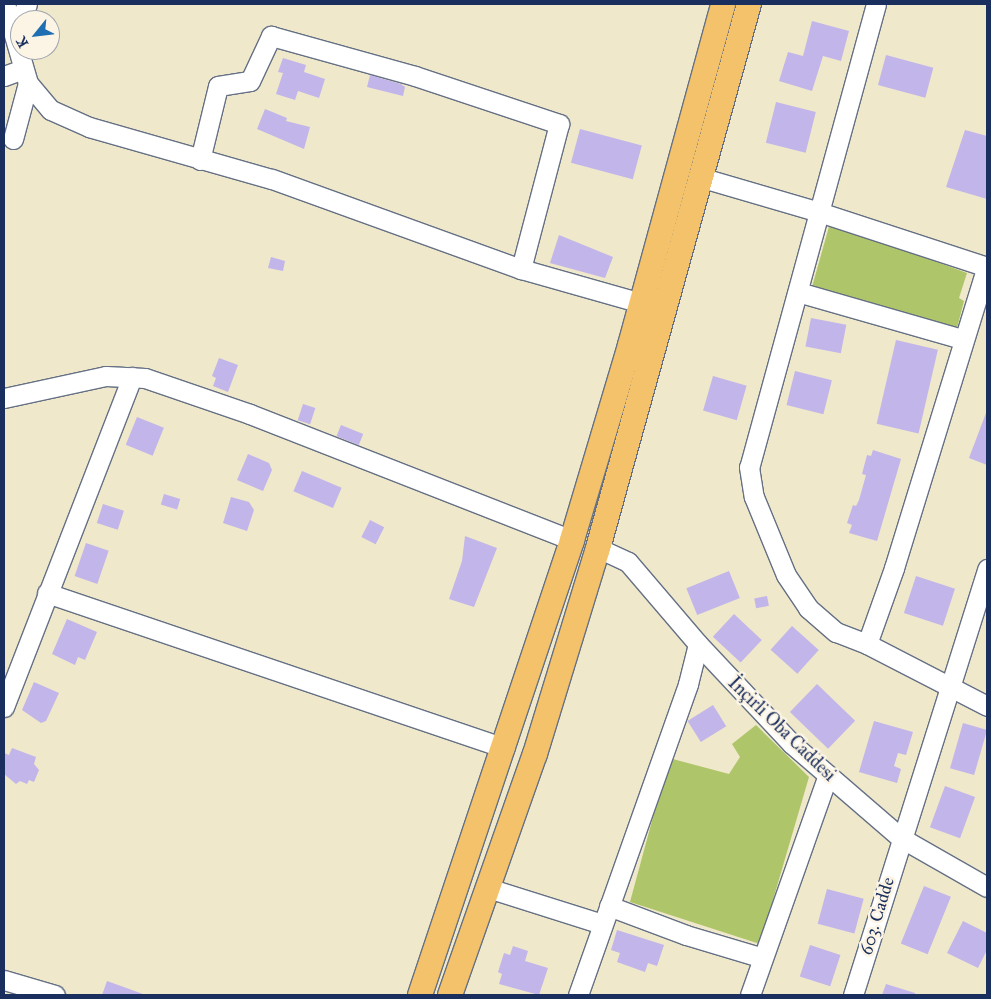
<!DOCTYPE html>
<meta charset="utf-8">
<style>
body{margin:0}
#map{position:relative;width:991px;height:999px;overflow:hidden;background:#efe8cb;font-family:"IM FELL Great Primer",serif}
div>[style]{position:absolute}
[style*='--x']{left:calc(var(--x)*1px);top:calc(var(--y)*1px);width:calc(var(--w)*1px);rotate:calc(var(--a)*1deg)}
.green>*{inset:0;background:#aec56a}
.building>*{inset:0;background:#c2b5ea;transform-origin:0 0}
.roads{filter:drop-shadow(1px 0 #657084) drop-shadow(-1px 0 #657084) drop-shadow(0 1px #657084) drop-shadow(0 -1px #657084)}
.minor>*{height:19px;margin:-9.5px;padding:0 9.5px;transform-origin:9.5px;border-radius:9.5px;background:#fff}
.major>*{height:24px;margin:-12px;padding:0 12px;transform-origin:12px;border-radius:12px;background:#f3c26a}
span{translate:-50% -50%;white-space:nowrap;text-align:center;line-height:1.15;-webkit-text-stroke:5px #fcf5e5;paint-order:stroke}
.street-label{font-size:18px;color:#1b2f5e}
.frame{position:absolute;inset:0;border:5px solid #1b2f5e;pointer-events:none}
.north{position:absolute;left:10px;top:10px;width:50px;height:50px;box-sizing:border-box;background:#fcf5e5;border:1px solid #a2a6af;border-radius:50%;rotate:241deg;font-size:14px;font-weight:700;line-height:20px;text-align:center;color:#1b2f5e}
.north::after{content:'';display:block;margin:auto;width:18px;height:22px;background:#1f6fb2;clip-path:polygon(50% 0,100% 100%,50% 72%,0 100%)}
</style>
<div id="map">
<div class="green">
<i style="clip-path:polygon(830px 223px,967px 273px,959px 298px,964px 301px,957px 328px,812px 287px)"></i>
<i style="clip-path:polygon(756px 725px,809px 777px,760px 944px,630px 902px,669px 758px,729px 774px,740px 757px,732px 744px)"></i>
</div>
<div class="building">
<i style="clip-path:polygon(812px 21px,849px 31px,841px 61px,823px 56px,812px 91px,779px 81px,788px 52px,803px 56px)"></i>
<i style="left:886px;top:55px;width:49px;height:31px;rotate:15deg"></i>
<i style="clip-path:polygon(283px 58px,306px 65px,304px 72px,325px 79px,319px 98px,298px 91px,295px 100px,276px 94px,283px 73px,278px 72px)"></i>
<i style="clip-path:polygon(370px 75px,401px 84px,405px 87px,403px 96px,367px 87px)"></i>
<i style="left:776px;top:102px;width:41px;height:42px;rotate:14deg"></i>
<i style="clip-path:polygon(265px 109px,287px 118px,286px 121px,310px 127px,304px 149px,257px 129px)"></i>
<i style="left:580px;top:129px;width:64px;height:35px;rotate:15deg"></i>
<i style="clip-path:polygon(965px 130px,987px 136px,987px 199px,946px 187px)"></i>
<i style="clip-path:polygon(559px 235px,613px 257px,605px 278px,550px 263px)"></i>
<i style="clip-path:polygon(271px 257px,285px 261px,283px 271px,268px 268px)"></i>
<i style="left:811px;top:318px;width:36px;height:29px;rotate:11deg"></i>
<i style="left:896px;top:340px;width:43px;height:86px;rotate:13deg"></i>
<i style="clip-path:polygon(219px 358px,238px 365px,228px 392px,213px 386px,216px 378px,212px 376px)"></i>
<i style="left:795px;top:371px;width:38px;height:35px;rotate:14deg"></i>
<i style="left:713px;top:376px;width:35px;height:36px;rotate:16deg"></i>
<i style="left:303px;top:404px;width:13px;height:17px;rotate:18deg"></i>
<i style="clip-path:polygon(986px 413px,987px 413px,987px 465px,969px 458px)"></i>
<i style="left:137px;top:417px;width:29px;height:30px;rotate:22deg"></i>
<i style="left:341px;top:425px;width:24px;height:12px;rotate:22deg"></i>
<i style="clip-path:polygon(873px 450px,901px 459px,877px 541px,849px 533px,852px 525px,847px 523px,853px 505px,856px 506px,859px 500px,866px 475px,862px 474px,867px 455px,871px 456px)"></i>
<i style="clip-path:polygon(248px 454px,269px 463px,272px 470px,263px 491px,237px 480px)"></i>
<i style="left:302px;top:471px;width:43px;height:22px;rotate:23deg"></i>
<i style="left:164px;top:494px;width:17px;height:11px;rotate:17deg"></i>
<i style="clip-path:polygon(231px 497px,249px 502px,254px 510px,247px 531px,223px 523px)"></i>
<i style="left:103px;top:504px;width:22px;height:20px;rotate:18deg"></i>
<i style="left:370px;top:520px;width:16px;height:19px;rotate:27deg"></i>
<i style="clip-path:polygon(465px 536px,497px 548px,474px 607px,449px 599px,462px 561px)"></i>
<i style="left:86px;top:543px;width:24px;height:35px;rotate:19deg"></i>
<i style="left:729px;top:571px;width:29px;height:46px;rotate:68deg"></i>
<i style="left:916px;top:576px;width:41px;height:39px;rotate:18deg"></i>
<i style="left:767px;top:596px;width:10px;height:13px;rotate:79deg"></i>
<i style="left:734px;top:614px;width:38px;height:31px;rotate:43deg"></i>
<i style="clip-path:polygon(67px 619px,97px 632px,85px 660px,78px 657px,75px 665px,52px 654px)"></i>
<i style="left:792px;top:626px;width:36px;height:32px;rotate:42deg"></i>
<i style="clip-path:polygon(34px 682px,59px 693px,46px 721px,41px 723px,22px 710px)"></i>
<i style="left:817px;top:684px;width:53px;height:39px;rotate:44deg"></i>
<i style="left:713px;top:705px;width:25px;height:30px;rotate:58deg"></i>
<i style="clip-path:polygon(874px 721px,913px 732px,906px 755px,898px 753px,894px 766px,901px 769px,897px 783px,859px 772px)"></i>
<i style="left:963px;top:723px;width:25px;height:47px;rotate:16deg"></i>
<i style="clip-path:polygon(12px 748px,36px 757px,34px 764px,39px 770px,34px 782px,29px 780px,27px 784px,20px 781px,16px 784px,4px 774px,4px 753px,9px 755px)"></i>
<i style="left:945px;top:786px;width:32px;height:44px;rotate:20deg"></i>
<i style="left:924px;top:886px;width:29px;height:62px;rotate:22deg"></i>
<i style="left:827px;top:889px;width:38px;height:36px;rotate:15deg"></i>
<i style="clip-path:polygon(963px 921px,987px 933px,987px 950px,978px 968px,947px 953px)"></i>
<i style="clip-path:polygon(617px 930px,664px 945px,657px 966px,648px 963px,645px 972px,617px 962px,620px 953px,611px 950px)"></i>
<i style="left:810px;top:945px;width:32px;height:33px;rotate:18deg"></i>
<i style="clip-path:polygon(513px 946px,528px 951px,525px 961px,548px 968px,539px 995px,499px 984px,502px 974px,498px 972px,504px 953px,510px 955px)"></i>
<i style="clip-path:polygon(107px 981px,143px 994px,143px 995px,102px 995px)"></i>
<i style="clip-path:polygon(886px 984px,915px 993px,915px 995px,882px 995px)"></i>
</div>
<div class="roads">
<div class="minor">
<i style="--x:5;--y:4;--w:82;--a:73.8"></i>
<i style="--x:28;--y:83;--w:35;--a:50"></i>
<i style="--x:51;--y:110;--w:42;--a:24.1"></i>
<i style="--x:89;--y:127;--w:190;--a:15.9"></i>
<i style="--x:272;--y:179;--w:265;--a:19.9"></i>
<i style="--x:521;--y:269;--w:125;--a:15.8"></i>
<i style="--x:876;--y:4;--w:480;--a:105.3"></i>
<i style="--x:749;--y:467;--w:30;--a:81"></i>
<i style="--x:754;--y:497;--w:84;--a:67.7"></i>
<i style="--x:786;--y:575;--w:40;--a:56"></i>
<i style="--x:808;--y:608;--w:37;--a:41"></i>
<i style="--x:836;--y:632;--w:33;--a:21"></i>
<i style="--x:867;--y:644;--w:135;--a:27.3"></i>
<i style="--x:20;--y:20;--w:17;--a:-66"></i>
<i style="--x:4;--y:76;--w:20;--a:-20"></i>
<i style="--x:13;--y:139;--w:58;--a:-75"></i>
<i style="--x:200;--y:160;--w:76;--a:-76.3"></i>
<i style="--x:218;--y:86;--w:32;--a:-9"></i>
<i style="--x:250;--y:81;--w:50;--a:-65"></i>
<i style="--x:271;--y:36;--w:149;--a:15.5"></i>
<i style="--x:415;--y:76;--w:152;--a:18.4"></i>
<i style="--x:559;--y:124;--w:150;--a:104.7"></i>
<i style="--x:703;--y:178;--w:121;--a:16.3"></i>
<i style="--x:819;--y:212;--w:177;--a:18.1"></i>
<i style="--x:798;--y:292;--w:171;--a:16"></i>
<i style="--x:4;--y:398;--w:104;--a:-12.2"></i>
<i style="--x:106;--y:376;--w:39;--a:3"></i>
<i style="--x:145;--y:378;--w:111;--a:18.9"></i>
<i style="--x:250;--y:414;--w:346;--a:21.4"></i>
<i style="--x:598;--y:548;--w:33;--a:25"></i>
<i style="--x:628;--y:562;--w:108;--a:49.5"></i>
<i style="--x:698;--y:644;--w:137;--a:46.8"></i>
<i style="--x:792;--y:744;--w:144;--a:40.8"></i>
<i style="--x:901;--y:838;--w:99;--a:29.7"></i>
<i style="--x:47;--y:593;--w:483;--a:18.7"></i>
<i style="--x:867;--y:644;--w:81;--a:-70.4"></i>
<i style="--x:894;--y:568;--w:316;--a:-72.9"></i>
<i style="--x:4;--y:707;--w:354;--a:-68.8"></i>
<i style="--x:488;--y:888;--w:120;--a:17.5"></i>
<i style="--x:609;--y:906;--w:82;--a:20.6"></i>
<i style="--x:686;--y:935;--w:80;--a:16.6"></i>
<i style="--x:4;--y:980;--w:53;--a:16.4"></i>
<i style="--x:578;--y:995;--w:330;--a:-70.5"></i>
<i style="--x:688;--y:684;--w:41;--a:-76"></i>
<i style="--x:750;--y:995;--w:233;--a:-70.5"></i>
<i style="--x:853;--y:995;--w:447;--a:-72.5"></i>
</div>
<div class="major">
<i style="--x:420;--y:995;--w:480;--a:-71.5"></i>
<i style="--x:572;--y:540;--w:203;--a:-73.4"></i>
<i style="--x:630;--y:345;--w:353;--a:-74.7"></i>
<i style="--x:450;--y:995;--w:256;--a:-70.6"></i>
<i style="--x:535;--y:754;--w:215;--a:-73"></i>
<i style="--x:598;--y:548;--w:565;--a:-74.49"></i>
</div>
</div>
<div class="street-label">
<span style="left:782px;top:729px;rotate:44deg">İnçirli Oba Caddesi</span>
<span style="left:877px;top:916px;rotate:-73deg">603. Cadde</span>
</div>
<div class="frame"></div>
<div class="north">K</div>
</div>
